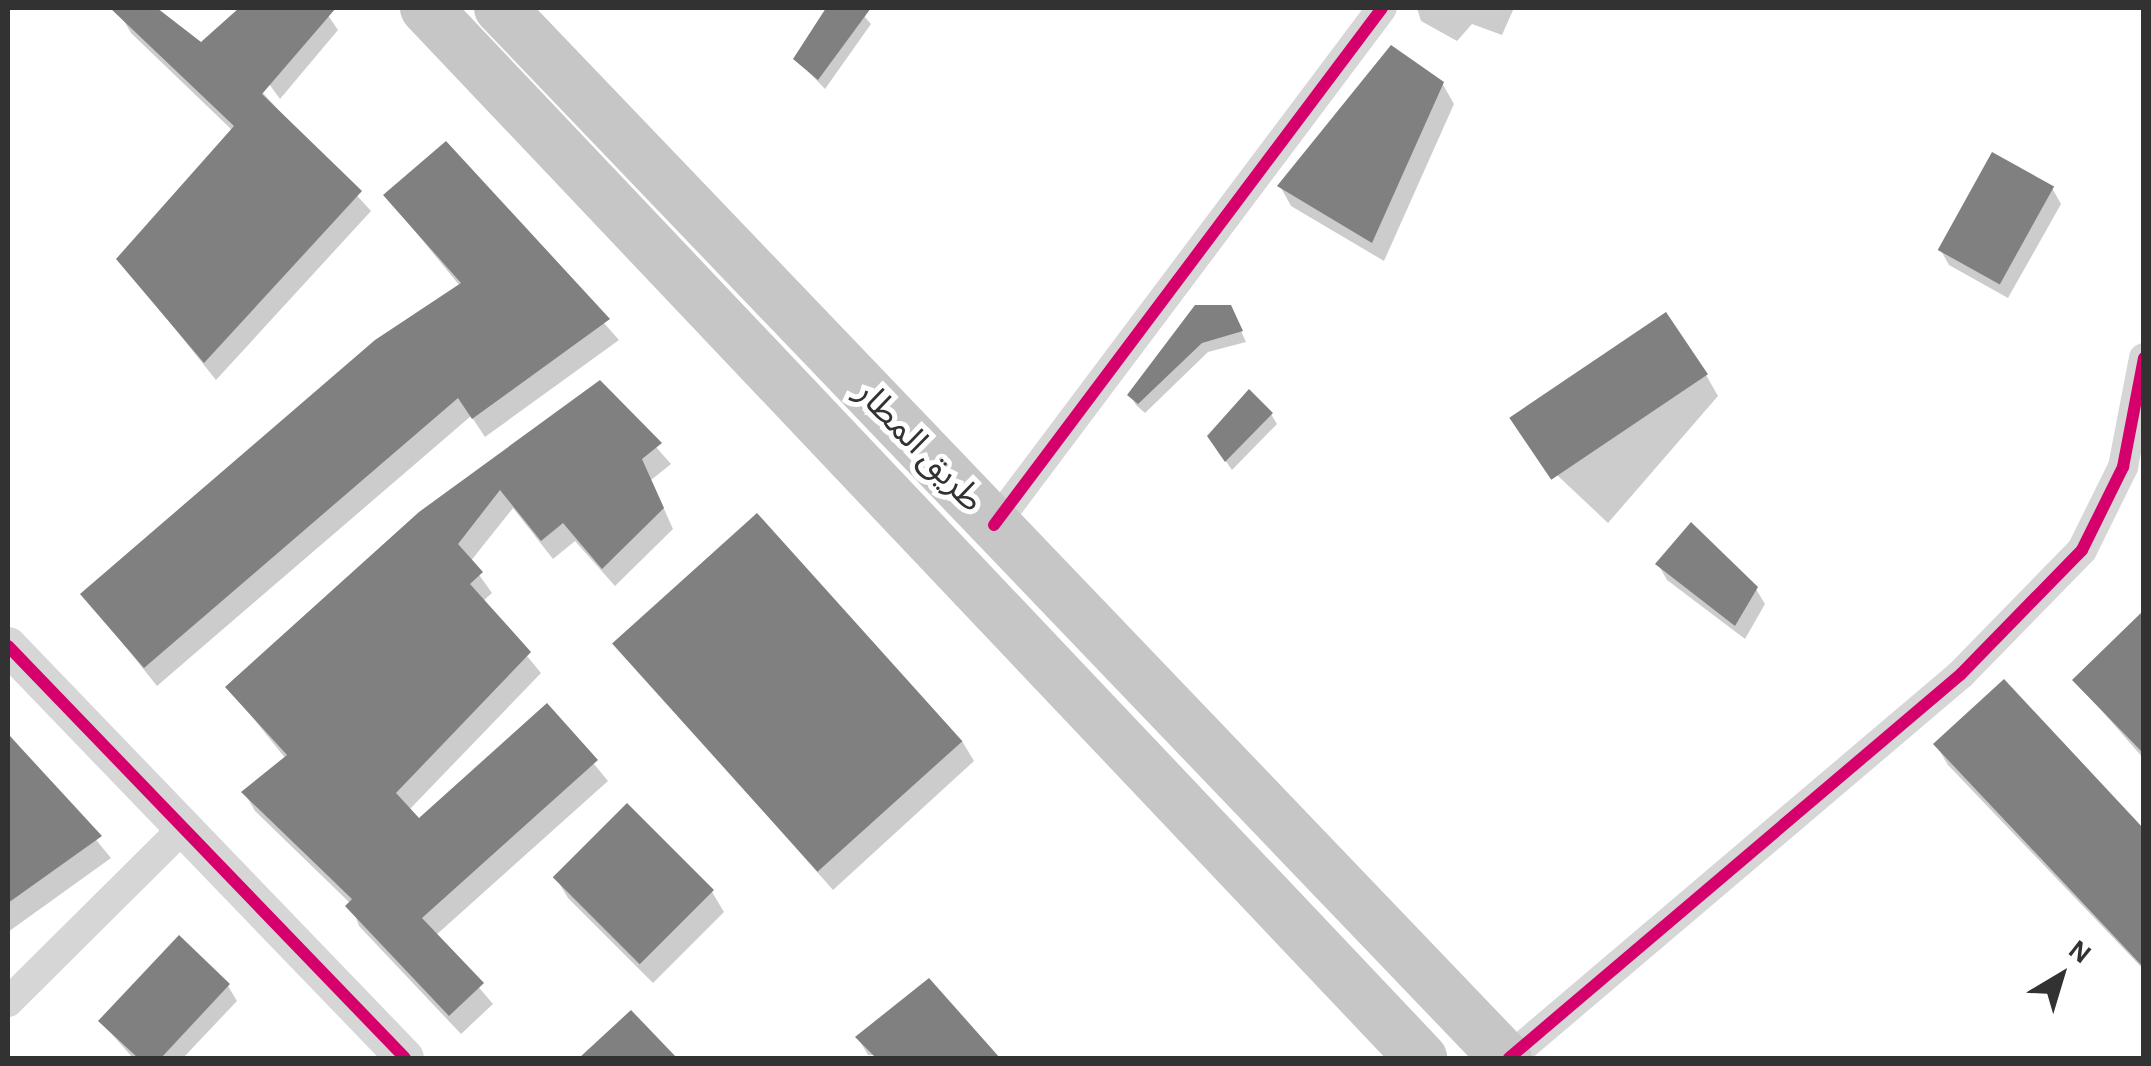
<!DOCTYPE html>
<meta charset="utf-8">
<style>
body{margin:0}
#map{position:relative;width:2151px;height:1066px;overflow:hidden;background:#fff;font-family:"Alegreya Sans","Noto Sans Arabic",sans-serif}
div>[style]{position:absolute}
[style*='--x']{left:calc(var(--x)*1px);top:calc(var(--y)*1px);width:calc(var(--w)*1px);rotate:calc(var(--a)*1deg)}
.shadow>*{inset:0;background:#0003}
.building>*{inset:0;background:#808080;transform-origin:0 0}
.minor>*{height:30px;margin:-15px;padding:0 15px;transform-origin:15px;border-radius:15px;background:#d6d6d6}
.tertiary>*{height:38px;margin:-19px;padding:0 19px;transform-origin:19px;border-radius:19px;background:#d6d6d6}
.trunk>*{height:52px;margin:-26px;padding:0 26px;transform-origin:26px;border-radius:26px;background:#c6c6c6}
.cycleway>*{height:12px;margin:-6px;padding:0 6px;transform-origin:6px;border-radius:6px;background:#d6006c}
span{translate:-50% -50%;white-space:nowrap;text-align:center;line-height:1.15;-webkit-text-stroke:10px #fff;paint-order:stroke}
.street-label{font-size:35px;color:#323232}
.frame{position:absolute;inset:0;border:10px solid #323232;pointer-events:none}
.north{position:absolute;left:2011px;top:926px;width:100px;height:100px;-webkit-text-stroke:8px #fff;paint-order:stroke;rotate:38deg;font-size:28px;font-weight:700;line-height:40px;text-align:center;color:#323232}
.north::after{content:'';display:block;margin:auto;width:35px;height:45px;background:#323232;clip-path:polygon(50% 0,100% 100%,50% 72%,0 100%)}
</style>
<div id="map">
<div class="shadow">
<i style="clip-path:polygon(124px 8px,153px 8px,263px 93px,371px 211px,216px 380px,119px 259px,233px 131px,131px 33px,120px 14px)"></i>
<i style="clip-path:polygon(243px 8px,323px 8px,338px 30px,280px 99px,225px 24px)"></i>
<i style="clip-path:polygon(829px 8px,857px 8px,871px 24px,825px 89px,796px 59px)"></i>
<i style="clip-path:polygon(1417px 8px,1514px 8px,1502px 35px,1472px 24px,1457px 41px,1421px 21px)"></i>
<i style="clip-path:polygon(1442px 83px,1454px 104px,1384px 261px,1291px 206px,1280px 186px)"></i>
<i style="clip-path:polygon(446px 145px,619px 340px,485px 437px,471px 416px,157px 686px,84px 595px,460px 286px,386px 196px)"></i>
<i style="clip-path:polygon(2052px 188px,2061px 204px,2008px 298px,1949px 265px,1940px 249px)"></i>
<i style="clip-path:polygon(1235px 318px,1246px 342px,1208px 352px,1145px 413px,1136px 405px,1130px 395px)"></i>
<i style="clip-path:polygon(1706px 375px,1718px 396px,1608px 523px,1557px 475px,1545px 455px)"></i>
<i style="clip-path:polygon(600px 384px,671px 464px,651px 480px,673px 529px,615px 586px,575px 541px,553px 559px,513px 508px,470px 562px,492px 593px,482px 602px,541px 673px,409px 810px,419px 821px,547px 707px,608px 781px,435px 936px,493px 1004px,461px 1034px,359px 926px,351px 904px,255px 811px,244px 792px,286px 759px,228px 687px)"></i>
<i style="clip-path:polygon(1271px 414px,1277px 424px,1232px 470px,1216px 447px)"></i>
<i style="clip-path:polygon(1658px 564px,1756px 589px,1765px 604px,1745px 639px,1667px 580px)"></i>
<i style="clip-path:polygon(2144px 624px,2144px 759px,2075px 680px)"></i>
<i style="clip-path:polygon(616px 644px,962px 741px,974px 761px,833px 890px)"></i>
<i style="clip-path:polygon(8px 733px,111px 858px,8px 932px)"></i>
<i style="clip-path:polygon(1936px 745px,2144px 832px,2144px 970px,1948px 765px)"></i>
<i style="clip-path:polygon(556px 878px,712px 892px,724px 912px,653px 983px,568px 898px)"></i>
<i style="clip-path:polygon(929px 982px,997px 1058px,868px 1055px,858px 1038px)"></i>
<i style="clip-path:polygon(228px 986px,237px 1001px,183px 1058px,133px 1058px,101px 1022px)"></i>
</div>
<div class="building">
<i style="clip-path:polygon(110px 8px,157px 8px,201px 42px,239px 8px,336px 8px,262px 94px,362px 191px,204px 363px,116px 259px,234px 126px)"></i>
<i style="clip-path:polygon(826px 8px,871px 8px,818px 80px,793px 59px)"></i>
<i style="clip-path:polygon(1391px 45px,1444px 82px,1372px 243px,1277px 186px)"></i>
<i style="clip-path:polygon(446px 141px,610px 319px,472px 419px,458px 398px,144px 668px,80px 594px,375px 340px,461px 283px,383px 195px)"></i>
<i style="left:1992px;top:152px;width:71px;height:112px;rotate:29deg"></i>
<i style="clip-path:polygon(1195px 305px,1231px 305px,1243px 331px,1202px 343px,1138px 404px,1127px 395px)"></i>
<i style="left:1666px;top:312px;width:75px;height:189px;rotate:56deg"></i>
<i style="clip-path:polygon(600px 380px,662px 443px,642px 459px,664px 508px,602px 569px,563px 523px,541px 541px,500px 490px,458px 544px,483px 572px,470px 584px,531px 652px,396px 793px,419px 818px,547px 703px,598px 760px,422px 918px,484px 983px,449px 1016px,345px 906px,352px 899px,241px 792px,287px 755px,225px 687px,419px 512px)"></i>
<i style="clip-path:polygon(1249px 389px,1273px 413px,1225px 462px,1207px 436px)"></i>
<i style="left:757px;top:513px;width:307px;height:195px;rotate:48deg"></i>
<i style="clip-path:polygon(1691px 522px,1758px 587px,1735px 626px,1655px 564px)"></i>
<i style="clip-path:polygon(2144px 610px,2144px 754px,2072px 680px)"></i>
<i style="clip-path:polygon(2004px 679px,2144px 829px,2144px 968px,1933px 744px)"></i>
<i style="clip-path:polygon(8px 734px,102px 836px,8px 903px)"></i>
<i style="left:627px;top:803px;width:123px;height:105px;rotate:45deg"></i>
<i style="clip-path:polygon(179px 935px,230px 984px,161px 1058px,138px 1058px,98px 1021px)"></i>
<i style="clip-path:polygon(929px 978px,1000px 1058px,876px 1058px,855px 1037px)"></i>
<i style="clip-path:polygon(631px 1010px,677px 1058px,579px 1058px)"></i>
</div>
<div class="minor">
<i style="--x:994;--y:525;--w:646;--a:-53.11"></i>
<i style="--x:8;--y:1002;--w:247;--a:-44.8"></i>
<i style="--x:1509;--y:1058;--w:593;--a:-40.35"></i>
<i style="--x:1961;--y:674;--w:173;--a:-45.7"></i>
<i style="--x:2082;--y:550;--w:93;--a:-63.7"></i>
<i style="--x:2123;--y:467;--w:111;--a:-79.1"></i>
</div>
<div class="tertiary">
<i style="--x:8;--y:646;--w:572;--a:46.06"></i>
</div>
<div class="trunk">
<i style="--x:426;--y:8;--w:1447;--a:46.54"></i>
<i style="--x:500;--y:8;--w:1454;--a:46.23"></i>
</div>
<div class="cycleway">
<i style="--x:994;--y:525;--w:646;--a:-53.11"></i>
<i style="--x:8;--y:646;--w:572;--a:46.06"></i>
<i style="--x:1509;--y:1058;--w:593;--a:-40.35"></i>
<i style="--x:1961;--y:674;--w:173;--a:-45.7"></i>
<i style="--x:2082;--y:550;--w:93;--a:-63.7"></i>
<i style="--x:2123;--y:467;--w:111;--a:-79.1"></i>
</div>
<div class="street-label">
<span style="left:919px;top:447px;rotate:46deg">طريق المطار</span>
</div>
<div class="frame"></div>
<div class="north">N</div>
</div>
